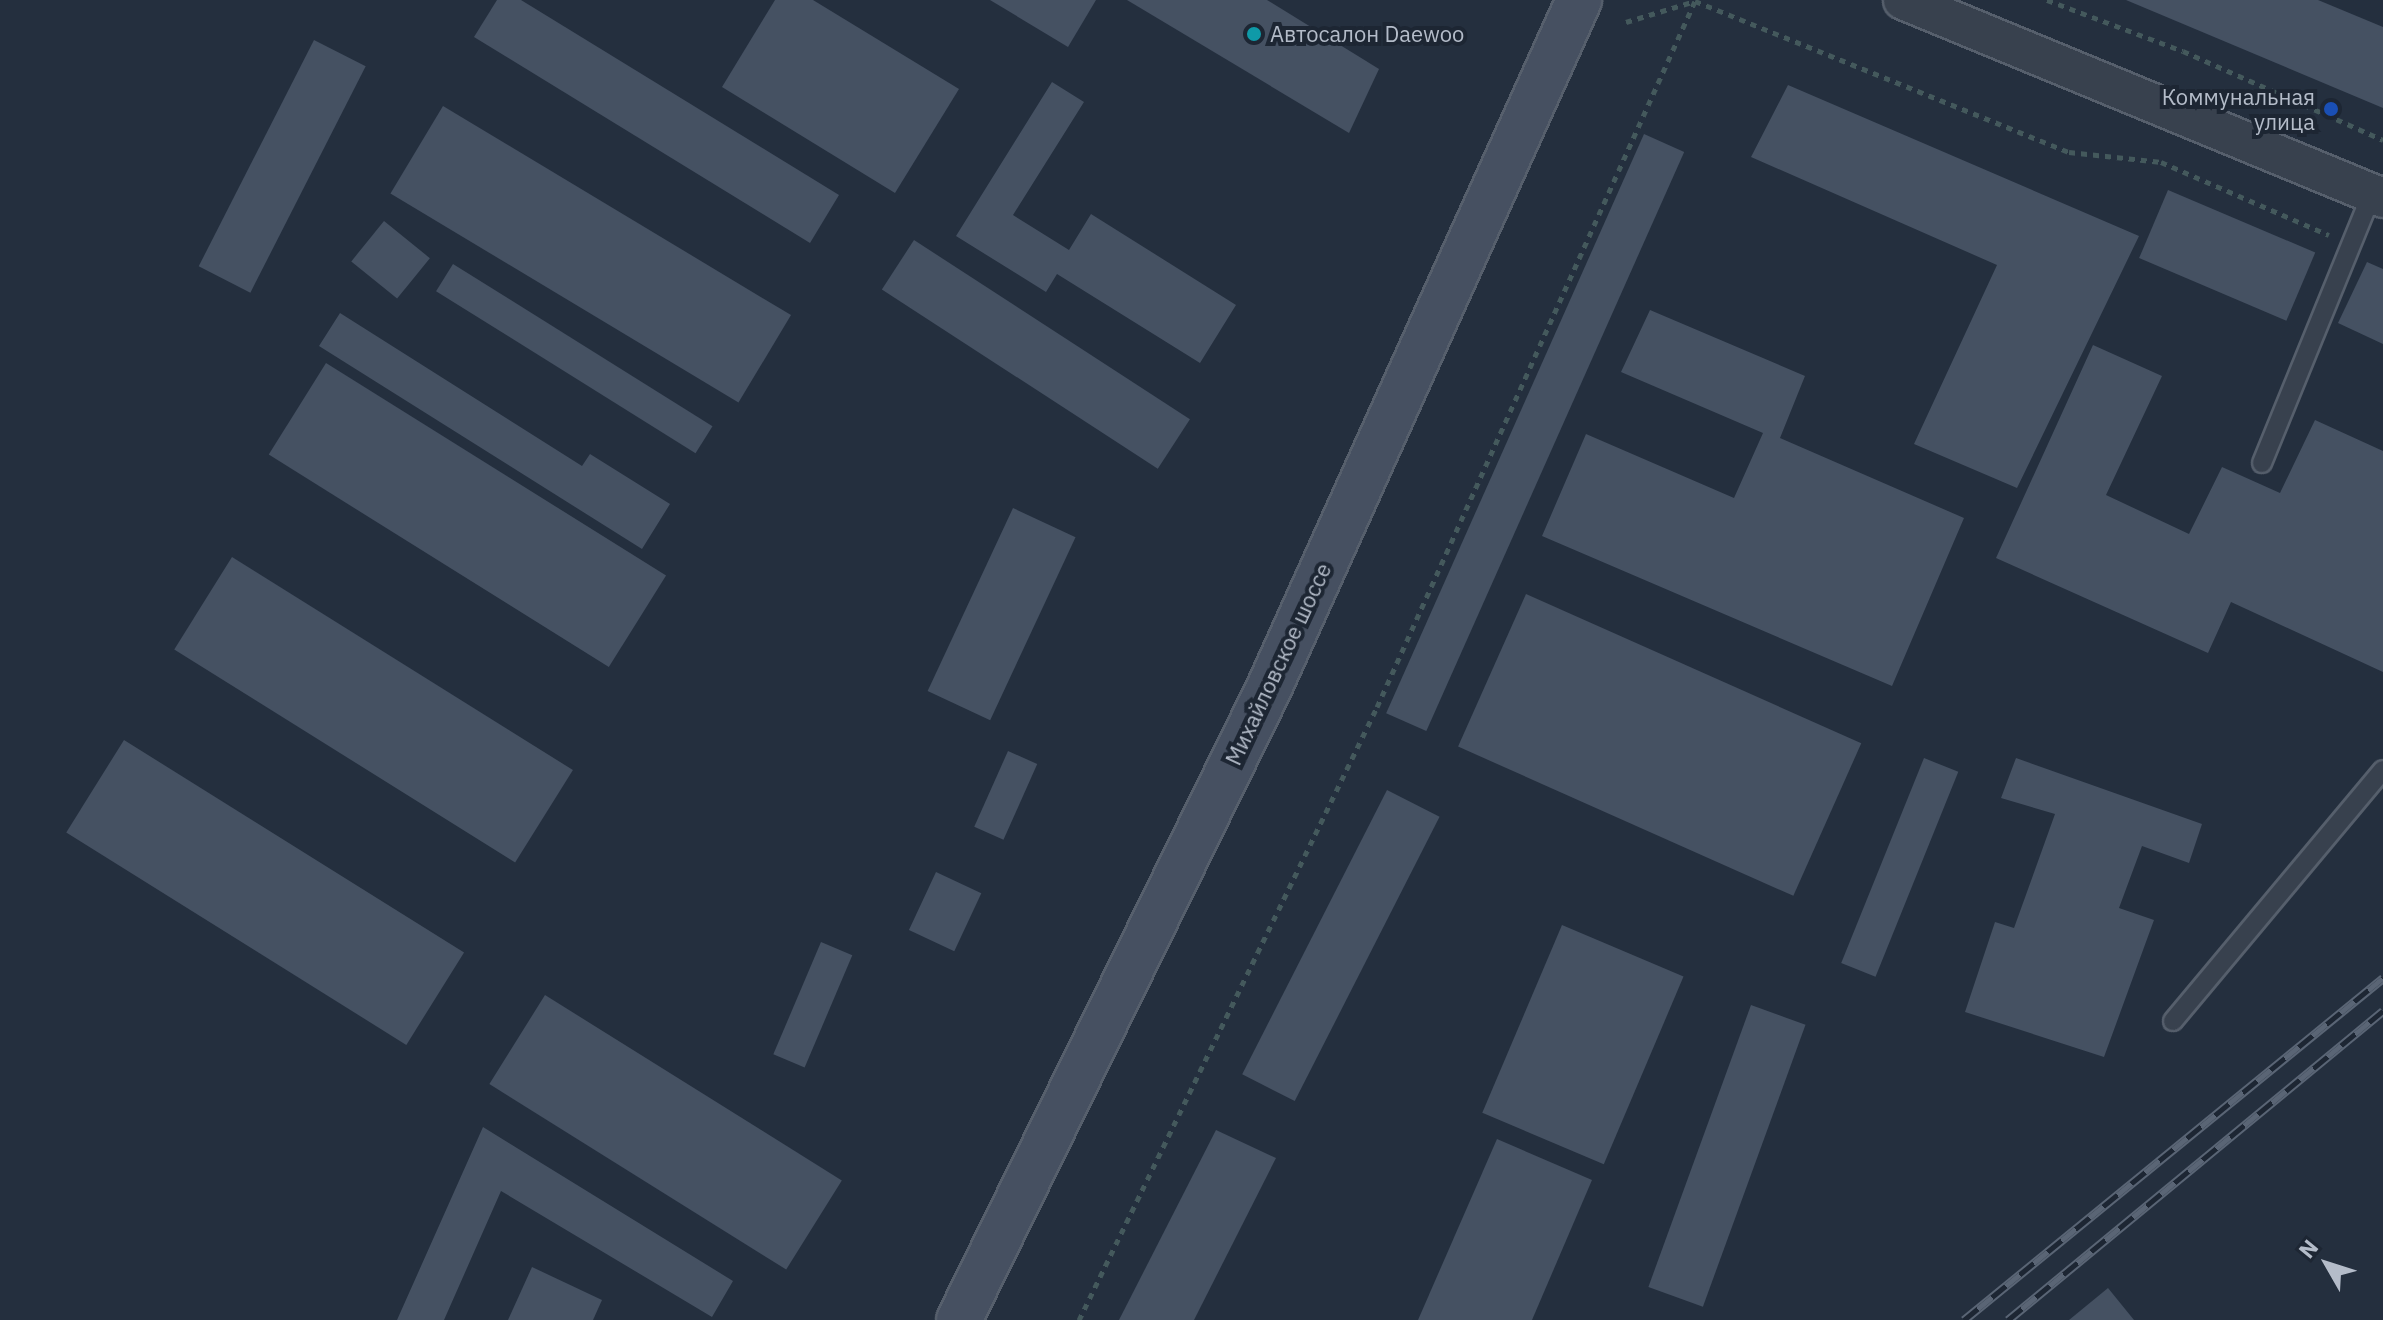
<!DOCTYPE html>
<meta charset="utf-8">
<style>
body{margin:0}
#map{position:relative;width:2383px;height:1320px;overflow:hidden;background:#242f3e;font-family:"IBM Plex Sans",sans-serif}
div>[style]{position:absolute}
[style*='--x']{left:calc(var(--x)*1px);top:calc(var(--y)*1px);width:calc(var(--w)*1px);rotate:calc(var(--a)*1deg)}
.building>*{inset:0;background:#455162;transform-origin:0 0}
.path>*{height:5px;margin-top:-2.5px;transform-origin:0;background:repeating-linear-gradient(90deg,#44595c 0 6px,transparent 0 12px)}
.roads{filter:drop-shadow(2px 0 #565f6c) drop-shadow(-2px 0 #565f6c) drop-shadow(0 2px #565f6c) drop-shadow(0 -2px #565f6c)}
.lane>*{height:18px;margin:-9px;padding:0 9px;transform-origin:9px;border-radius:9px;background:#38414e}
.street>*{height:38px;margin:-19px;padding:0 19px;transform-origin:19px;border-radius:19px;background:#38414e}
.secondary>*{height:44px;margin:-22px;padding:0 22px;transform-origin:22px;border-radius:22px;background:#465061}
.rail>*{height:9px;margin-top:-4.5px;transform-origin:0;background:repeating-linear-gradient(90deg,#1d2633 0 18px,#5a6575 0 36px);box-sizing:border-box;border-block:2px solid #5a6575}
.dots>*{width:22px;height:22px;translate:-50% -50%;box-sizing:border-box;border:4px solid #1d2633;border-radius:50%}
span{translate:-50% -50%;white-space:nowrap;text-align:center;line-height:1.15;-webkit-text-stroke:8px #1d2633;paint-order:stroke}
.poi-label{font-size:22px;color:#b4bcc9}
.left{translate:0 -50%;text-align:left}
.right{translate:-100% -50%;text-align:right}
.street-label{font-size:22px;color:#b4bcc9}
.north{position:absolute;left:2287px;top:1224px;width:80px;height:80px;-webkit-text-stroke:6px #1d2633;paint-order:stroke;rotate:309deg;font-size:22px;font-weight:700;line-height:32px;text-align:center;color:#b4bcc9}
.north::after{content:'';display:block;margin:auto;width:28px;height:36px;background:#b4bcc9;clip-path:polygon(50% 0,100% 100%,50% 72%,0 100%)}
</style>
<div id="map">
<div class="building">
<i style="clip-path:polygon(497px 0,521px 0,839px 195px,810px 243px,474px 37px)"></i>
<i style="clip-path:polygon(775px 0,813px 0,959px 89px,895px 193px,722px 87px)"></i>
<i style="clip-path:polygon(990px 0,1096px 0,1068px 47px)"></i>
<i style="clip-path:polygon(1127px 0,1267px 0,1379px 69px,1349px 133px)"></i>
<i style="clip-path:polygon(2126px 0,2318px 0,2383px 27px,2383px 108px)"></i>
<i style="left:314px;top:40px;width:58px;height:254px;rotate:27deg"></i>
<i style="clip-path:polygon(1052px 82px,1084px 102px,1013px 215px,1069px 250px,1091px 214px,1236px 305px,1200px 363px,1057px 274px,1046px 292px,956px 236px)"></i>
<i style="clip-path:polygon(1788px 85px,2139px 236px,2017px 488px,1914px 444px,1997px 265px,1751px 157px)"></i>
<i style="left:443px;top:106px;width:406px;height:102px;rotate:31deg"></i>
<i style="left:1644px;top:134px;width:44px;height:634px;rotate:24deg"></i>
<i style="left:2168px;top:190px;width:160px;height:74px;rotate:23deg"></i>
<i style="left:384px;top:221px;width:59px;height:52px;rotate:39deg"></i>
<i style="left:914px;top:240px;width:329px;height:59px;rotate:33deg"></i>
<i style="clip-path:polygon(2367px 262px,2383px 269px,2383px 344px,2338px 323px)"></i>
<i style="left:453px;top:264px;width:306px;height:32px;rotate:32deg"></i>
<i style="clip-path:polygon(1650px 310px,1805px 376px,1780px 438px,1964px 518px,1892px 686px,1542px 536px,1586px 434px,1734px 498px,1763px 433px,1621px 372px)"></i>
<i style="clip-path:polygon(340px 313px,582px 466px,590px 454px,670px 504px,642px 549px,319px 346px)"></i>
<i style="clip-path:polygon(2093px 345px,2162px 376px,2106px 495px,2189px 534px,2222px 467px,2280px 493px,2315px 420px,2383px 451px,2383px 672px,2231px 602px,2208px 653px,1996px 558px)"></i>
<i style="left:326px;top:363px;width:401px;height:108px;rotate:32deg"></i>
<i style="left:1013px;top:508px;width:69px;height:202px;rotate:25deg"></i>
<i style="left:232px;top:557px;width:402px;height:109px;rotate:32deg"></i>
<i style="left:1526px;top:594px;width:367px;height:167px;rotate:24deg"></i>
<i style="left:124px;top:740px;width:401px;height:109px;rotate:32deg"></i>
<i style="left:1008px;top:751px;width:32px;height:83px;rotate:24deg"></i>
<i style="left:1924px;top:758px;width:37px;height:221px;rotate:22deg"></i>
<i style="clip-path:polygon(2016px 758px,2202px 824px,2189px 863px,2142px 846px,2119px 908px,2154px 920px,2104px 1057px,1965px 1012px,1995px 922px,2014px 928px,2055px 814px,2001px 798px)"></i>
<i style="left:1387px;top:790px;width:59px;height:319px;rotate:27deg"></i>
<i style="left:936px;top:872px;width:50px;height:64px;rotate:25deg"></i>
<i style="left:1562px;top:925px;width:132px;height:204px;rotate:23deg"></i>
<i style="left:821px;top:942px;width:34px;height:122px;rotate:23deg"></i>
<i style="left:545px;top:995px;width:350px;height:105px;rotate:32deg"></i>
<i style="left:1751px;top:1005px;width:58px;height:300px;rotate:20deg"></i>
<i style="clip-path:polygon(483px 1127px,733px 1281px,712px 1317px,501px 1191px,444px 1320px,397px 1320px)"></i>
<i style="clip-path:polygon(1216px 1130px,1276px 1158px,1194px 1320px,1119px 1320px)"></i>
<i style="clip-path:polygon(1497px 1139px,1592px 1180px,1532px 1320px,1418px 1320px)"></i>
<i style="clip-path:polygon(532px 1267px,602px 1300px,593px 1320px,508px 1320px)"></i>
<i style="clip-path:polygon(2108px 1288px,2134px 1320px,2069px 1320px)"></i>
</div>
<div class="path">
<i style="--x:2047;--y:0;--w:145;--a:20.6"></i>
<i style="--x:2183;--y:51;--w:219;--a:24"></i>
<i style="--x:1626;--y:22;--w:72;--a:-16.9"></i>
<i style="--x:1695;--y:1;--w:403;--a:22"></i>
<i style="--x:2069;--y:152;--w:93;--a:6.2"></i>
<i style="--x:2161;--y:162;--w:183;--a:23.5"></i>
<i style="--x:1079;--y:1320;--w:682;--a:-64.07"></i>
<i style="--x:1377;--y:707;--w:774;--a:-65.75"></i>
</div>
<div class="roads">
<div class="lane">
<i style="--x:2262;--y:463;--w:291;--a:-67.8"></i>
<i style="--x:2173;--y:1021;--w:327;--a:-50.1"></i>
</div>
<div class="street">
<i style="--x:1903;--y:0;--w:519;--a:22.42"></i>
</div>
<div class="secondary">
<i style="--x:959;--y:1320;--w:704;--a:-63.87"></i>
<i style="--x:1269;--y:688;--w:755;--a:-65.74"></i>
</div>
</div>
<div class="rail">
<i style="--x:1964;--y:1320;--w:541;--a:-39.22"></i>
<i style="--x:2008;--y:1320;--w:486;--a:-39.5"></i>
</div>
<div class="dots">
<i style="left:1254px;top:34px;background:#0f9aa8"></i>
<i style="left:2331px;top:109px;background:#1a4fb4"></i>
</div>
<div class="poi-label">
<span class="left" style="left:1270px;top:34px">Автосалон Daewoo</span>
<span class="right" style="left:2315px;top:109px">Коммунальная<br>улица</span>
</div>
<div class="street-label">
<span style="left:1278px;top:664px;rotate:-65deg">Михайловское шоссе</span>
</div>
<div class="north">N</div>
</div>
